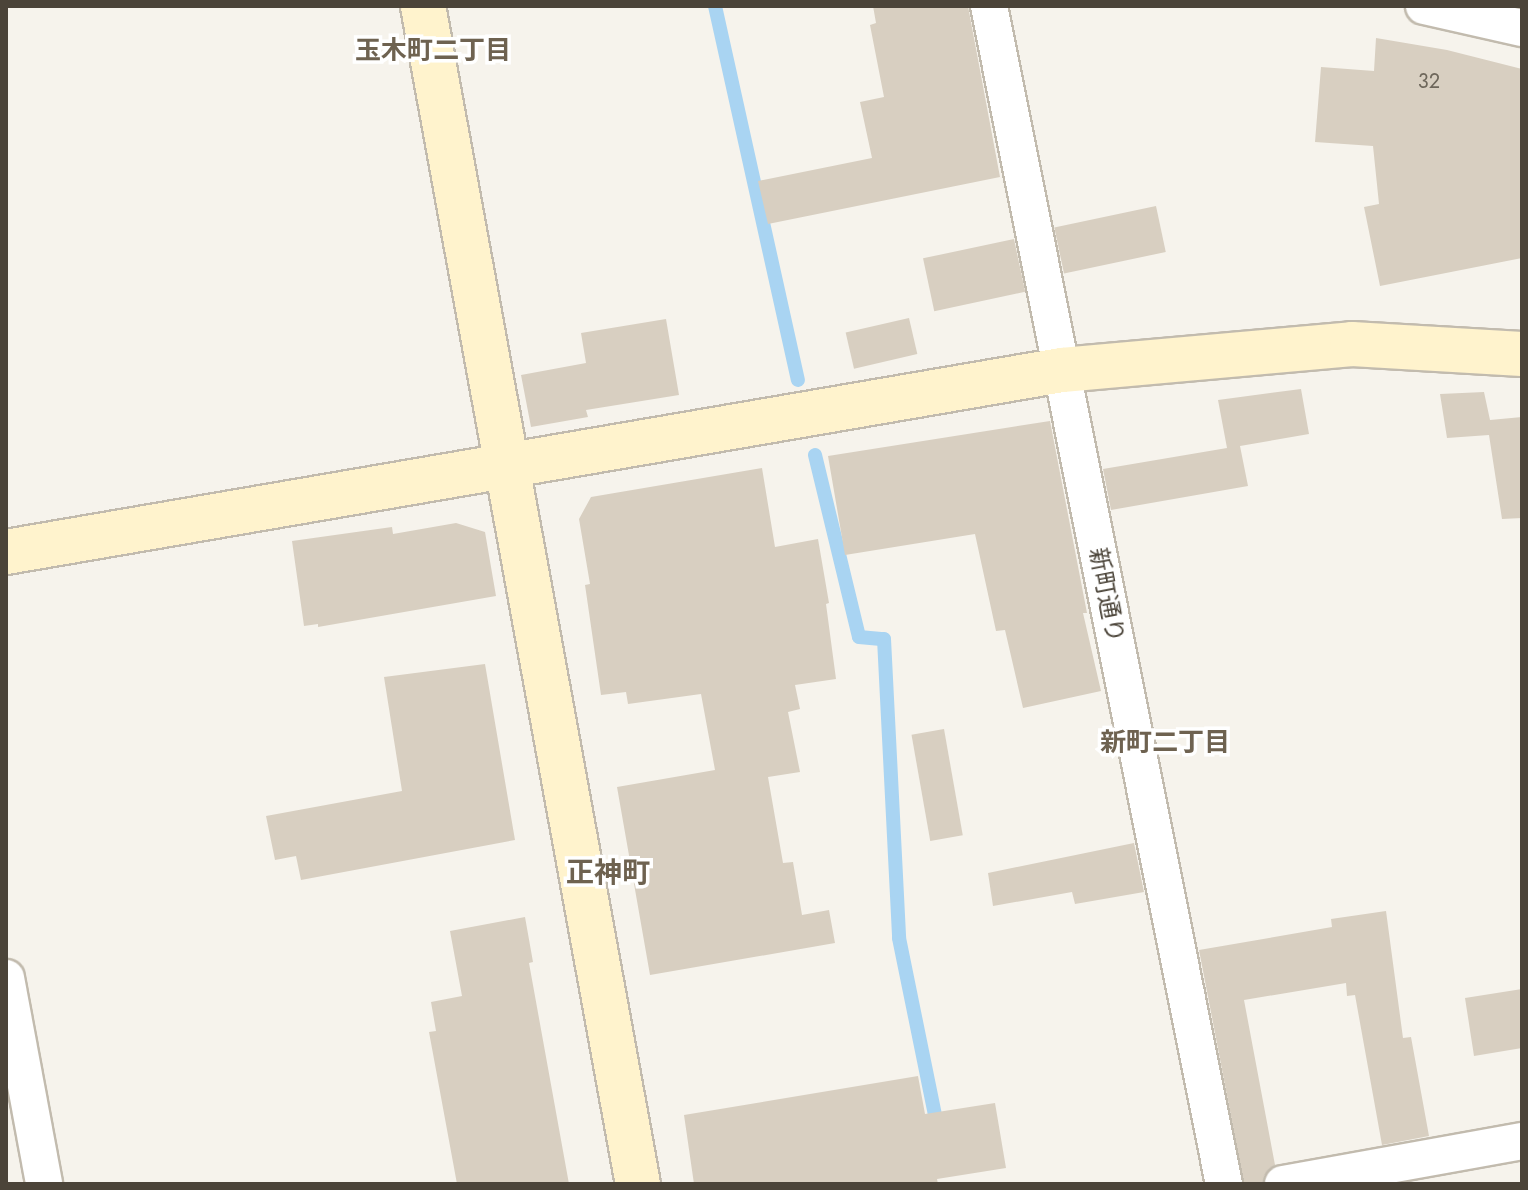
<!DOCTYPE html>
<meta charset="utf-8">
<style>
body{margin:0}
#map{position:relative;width:1528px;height:1190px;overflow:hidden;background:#f6f3ec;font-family:Jost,"Noto Sans JP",sans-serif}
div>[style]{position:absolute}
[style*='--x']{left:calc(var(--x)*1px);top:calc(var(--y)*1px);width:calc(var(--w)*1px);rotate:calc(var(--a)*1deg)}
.stream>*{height:14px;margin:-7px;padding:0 7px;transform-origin:7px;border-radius:7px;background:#a9d4f2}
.building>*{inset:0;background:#d8cfc1;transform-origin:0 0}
.roads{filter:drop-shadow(2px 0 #c2bbae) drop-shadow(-2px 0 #c2bbae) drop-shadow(0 2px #c2bbae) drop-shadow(0 -2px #c2bbae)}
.street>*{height:36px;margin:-18px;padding:0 18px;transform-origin:18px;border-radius:18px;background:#fff}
.secondary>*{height:44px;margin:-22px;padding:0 22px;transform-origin:22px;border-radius:22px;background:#fff3cd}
span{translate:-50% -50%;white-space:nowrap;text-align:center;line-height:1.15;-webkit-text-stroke:7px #fff;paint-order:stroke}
.number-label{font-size:20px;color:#6e675b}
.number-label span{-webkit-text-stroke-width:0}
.street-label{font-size:24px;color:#4b4439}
.neighbourhood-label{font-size:26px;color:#6e6250;font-weight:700}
.quarter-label{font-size:28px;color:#6e6250;font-weight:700}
.frame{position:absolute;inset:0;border:8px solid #4b4439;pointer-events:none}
</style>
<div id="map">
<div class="stream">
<i style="--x:715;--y:6;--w:383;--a:77.5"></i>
<i style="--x:815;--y:455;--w:187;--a:76.4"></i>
<i style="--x:859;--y:637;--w:25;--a:5"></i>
<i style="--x:884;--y:639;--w:299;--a:87.1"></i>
<i style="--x:899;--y:938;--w:195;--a:78.5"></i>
</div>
<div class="building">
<i style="clip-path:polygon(873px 6px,968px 6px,1000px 177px,768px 224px,758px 181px,872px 158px,860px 102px,884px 97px,870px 25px,876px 23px)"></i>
<i style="clip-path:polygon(1376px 38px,1447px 50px,1522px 69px,1522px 258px,1380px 286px,1364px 207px,1379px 204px,1373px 146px,1315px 142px,1321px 67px,1374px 71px)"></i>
<i style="left:1156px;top:206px;width:47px;height:104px;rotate:78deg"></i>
<i style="left:1014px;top:239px;width:54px;height:93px;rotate:78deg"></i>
<i style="left:909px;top:318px;width:37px;height:65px;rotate:77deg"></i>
<i style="clip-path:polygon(666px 319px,679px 395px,586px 410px,588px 417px,531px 427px,521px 375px,586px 363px,581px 333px)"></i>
<i style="clip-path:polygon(1301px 389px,1309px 434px,1240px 446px,1248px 486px,1111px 510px,1103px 469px,1227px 448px,1218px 400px)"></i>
<i style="clip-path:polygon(1484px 392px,1490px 420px,1522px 417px,1522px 518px,1502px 519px,1489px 435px,1447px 438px,1440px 394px)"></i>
<i style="clip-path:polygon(1050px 421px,1087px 613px,1083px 613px,1101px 691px,1023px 708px,1005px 630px,996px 631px,975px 534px,845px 555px,828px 456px)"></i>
<i style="clip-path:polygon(762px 468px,775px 547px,818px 539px,829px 603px,826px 604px,836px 679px,795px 685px,800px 709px,788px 712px,800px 772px,768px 777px,783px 863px,793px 862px,802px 915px,829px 910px,835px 943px,650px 975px,617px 787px,715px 770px,701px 694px,628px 704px,626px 692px,601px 695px,585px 585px,590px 584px,579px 519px,591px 497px)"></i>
<i style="clip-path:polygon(456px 523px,485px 532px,496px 596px,318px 627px,318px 624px,304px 626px,292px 541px,392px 527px,393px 534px)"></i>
<i style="clip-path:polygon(485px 664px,515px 840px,301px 880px,296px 856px,275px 860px,266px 816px,402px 791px,384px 677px)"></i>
<i style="left:944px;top:729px;width:108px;height:33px;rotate:80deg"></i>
<i style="clip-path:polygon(1134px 843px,1144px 892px,1075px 904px,1072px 892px,993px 906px,988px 873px)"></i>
<i style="clip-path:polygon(1386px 911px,1403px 1038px,1411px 1037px,1429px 1136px,1382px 1145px,1355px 995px,1347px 996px,1346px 983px,1244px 1000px,1275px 1165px,1264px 1176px,1263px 1184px,1244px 1184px,1199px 950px,1332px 927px,1331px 919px)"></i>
<i style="clip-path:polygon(525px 917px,533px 962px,529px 963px,569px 1184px,457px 1184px,429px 1032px,436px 1031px,431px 1002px,462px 996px,450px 931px)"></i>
<i style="clip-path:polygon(1522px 989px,1522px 1048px,1474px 1056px,1465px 998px)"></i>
<i style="clip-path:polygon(918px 1076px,925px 1114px,995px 1103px,1006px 1168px,937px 1179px,938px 1184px,694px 1184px,684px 1115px)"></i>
</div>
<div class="roads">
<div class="street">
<i style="--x:989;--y:6;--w:1201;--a:78.72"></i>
<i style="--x:1424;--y:6;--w:100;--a:12.7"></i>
<i style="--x:6;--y:978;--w:209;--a:79.5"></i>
<i style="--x:1283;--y:1184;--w:243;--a:-10.2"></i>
</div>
<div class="secondary">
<i style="--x:423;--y:6;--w:1197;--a:79.66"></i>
<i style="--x:6;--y:552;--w:1072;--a:-9.78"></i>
<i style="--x:1062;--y:370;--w:291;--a:-5.1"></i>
<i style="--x:1352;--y:344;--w:170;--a:3.4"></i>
</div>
</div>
<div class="number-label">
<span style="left:1429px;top:81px">32</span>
</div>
<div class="street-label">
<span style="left:1107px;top:595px;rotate:79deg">新町通り</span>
</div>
<div class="neighbourhood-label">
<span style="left:433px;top:51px">玉木町二丁目</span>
<span style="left:1165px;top:743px">新町二丁目</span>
</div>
<div class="quarter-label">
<span style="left:608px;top:873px">正神町</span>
</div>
<div class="frame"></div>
</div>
